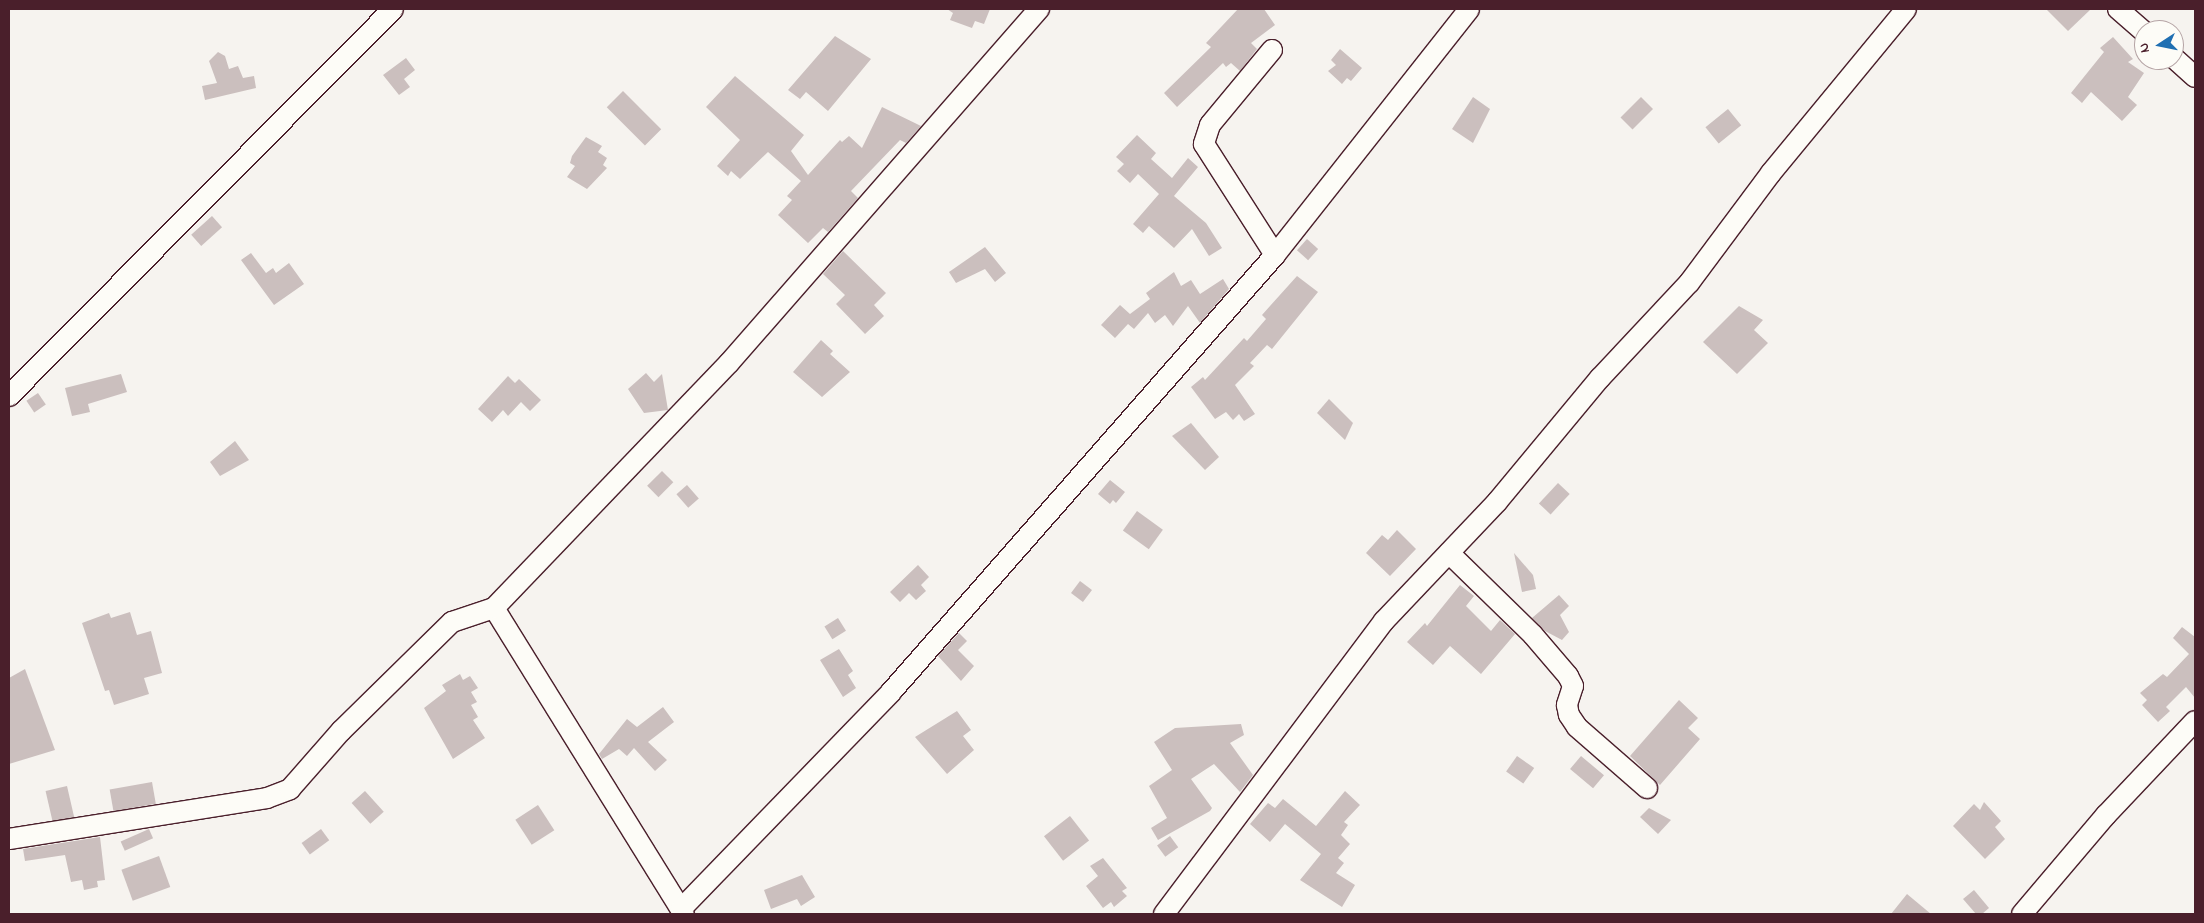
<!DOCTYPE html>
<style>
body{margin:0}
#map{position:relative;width:2204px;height:923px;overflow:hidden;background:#f6f3ef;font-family:"Indie Flower",sans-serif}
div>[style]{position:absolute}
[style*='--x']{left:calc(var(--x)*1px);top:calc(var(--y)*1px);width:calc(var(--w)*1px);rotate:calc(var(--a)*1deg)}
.building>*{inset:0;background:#cbbfbe;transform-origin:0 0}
.roads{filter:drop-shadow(1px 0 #4a1f2b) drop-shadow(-1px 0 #4a1f2b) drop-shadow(0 1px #4a1f2b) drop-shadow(0 -1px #4a1f2b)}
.minor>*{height:20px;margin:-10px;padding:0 10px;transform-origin:10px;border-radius:10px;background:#fdfcf7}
span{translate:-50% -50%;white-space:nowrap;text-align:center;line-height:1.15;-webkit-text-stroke:4px #fdfcf7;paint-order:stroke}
.frame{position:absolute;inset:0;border:10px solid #4a1f2b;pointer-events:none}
.north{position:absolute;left:2134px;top:20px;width:50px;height:50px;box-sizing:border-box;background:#fdfcf7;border:1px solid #b5a4a5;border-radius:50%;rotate:259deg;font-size:14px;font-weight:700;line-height:20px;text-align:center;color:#4a1f2b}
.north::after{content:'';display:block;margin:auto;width:18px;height:22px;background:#1f6fb2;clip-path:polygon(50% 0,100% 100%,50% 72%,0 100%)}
</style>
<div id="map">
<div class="building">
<i style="clip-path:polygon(947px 9px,990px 9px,984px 24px,975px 21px,972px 28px,950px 20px,953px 13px)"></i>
<i style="clip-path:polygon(1238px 9px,1264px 9px,1275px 25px,1251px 43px,1257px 49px,1240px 71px,1231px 63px,1226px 67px,1223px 63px,1177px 107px,1164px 93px,1211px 47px,1206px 43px)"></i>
<i style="clip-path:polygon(2046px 9px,2091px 9px,2068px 31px)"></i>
<i style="clip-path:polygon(835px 36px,871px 59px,828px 111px,806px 92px,800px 99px,788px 90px)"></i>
<i style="clip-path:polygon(2113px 37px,2133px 59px,2128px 62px,2144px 73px,2128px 97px,2137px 105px,2122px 121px,2091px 92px,2082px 103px,2071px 93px,2104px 52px,2100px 48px)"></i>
<i style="clip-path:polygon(1340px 49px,1362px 68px,1351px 81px,1347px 78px,1342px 84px,1328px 71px,1336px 65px,1331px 60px)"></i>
<i style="clip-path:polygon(218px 52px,225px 56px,229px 69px,238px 66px,243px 78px,254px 76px,256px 88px,205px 100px,202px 86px,217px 83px,209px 61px)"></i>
<i style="clip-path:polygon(406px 58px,415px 70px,404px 79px,410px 87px,399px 95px,383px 75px)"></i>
<i style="clip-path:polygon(735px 76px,804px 135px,791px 151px,808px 175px,840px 140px,842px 142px,849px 136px,862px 148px,882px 107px,921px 126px,906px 143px,900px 140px,851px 191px,858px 198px,828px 232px,823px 228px,808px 243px,778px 215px,792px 200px,787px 196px,801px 181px,768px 152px,740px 179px,731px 171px,728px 176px,717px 166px,740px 140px,706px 107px)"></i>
<i style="left:623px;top:91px;width:54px;height:23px;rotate:45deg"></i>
<i style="clip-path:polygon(1473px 97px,1490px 109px,1473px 143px,1452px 129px)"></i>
<i style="left:1641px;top:97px;width:17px;height:29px;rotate:45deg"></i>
<i style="left:1728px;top:109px;width:21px;height:29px;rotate:51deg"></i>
<i style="clip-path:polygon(1137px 135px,1156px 153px,1151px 159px,1172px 178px,1188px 158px,1198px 167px,1174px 196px,1206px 223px,1222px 248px,1209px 256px,1192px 229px,1174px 248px,1149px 226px,1143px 233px,1133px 224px,1159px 194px,1138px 174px,1130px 183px,1117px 171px,1124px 164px,1116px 157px)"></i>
<i style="clip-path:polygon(586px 137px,602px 146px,598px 152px,607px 158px,603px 165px,607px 168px,587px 189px,567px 177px,575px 166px,570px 163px,572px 156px)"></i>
<i style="left:212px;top:216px;width:15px;height:28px;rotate:48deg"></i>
<i style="left:1307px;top:239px;width:15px;height:15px;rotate:42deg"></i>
<i style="clip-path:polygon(985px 247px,1006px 273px,995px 282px,985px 269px,956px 283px,949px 272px)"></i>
<i style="clip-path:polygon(843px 251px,886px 293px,874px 305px,884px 316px,865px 334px,836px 304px,845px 295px,823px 274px)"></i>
<i style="clip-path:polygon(251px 253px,266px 273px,273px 268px,276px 273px,289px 263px,304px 284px,274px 305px,241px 260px)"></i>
<i style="clip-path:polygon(1174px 272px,1181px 286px,1191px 280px,1200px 294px,1223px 279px,1229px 289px,1200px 323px,1188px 306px,1173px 326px,1165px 315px,1155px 323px,1148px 313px,1134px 329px,1128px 324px,1115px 338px,1101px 325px,1120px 305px,1130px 314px,1150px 299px,1146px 293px)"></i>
<i style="clip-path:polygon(1297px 276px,1318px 292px,1272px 349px,1267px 345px,1250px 363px,1254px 366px,1235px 385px,1255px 414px,1244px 421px,1239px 414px,1233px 420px,1226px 412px,1215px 419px,1191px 387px,1203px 377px,1205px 380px,1244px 338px,1247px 341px,1266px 319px,1262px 315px)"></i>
<i style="clip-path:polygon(1739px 306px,1763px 320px,1754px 330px,1768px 343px,1737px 374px,1703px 342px)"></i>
<i style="clip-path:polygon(821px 340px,833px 351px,830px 354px,850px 372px,822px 397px,793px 372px)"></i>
<i style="clip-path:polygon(646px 373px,654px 382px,662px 374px,668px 410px,644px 413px,628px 389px)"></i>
<i style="clip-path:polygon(121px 374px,127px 392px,88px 404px,90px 412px,72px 416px,65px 388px)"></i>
<i style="clip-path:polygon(508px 376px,515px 383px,519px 379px,541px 400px,530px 411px,521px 402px,508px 416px,503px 410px,492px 422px,478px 409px)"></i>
<i style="left:38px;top:393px;width:14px;height:14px;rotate:56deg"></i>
<i style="clip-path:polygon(1329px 399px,1353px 423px,1345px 440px,1317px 413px)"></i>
<i style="clip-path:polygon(1191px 423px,1219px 457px,1205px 470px,1172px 436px)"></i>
<i style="clip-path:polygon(235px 441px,249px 460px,220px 476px,210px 462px)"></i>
<i style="left:662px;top:471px;width:16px;height:21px;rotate:45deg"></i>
<i style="clip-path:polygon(1110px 480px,1125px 492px,1116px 503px,1113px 500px,1110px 504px,1098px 494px)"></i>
<i style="left:1558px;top:483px;width:16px;height:28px;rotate:43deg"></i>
<i style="left:687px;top:485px;width:18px;height:14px;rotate:49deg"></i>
<i style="left:1137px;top:511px;width:32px;height:24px;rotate:36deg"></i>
<i style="clip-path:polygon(1397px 530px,1416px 549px,1390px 576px,1366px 553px,1382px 535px,1388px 540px)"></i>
<i style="clip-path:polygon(1514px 553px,1533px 575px,1536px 589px,1522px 592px)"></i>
<i style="clip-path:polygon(918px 565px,929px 577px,921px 585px,926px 591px,916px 600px,909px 593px,900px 602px,890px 592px)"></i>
<i style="left:1080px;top:581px;width:15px;height:15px;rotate:37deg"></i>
<i style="clip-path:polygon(1460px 585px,1474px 596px,1466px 606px,1491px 631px,1500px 620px,1515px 634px,1481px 674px,1450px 646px,1433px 665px,1407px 642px,1425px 623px,1427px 626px)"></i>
<i style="clip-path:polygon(1559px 595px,1569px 606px,1560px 615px,1569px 632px,1562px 640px,1545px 631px,1532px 618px)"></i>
<i style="clip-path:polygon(130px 612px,137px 635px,151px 631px,162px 673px,144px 678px,149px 694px,114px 705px,109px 690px,105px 691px,82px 623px,109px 613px,111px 618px)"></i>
<i style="left:838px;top:618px;width:15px;height:16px;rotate:58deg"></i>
<i style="clip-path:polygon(2182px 627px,2195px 637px,2195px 698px,2186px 687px,2166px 707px,2170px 711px,2158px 722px,2142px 705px,2147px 700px,2140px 693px,2163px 674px,2167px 677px,2189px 654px,2173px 638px)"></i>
<i style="clip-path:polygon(959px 633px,967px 641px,958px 650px,974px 666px,961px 681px,938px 656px)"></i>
<i style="clip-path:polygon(839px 649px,853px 671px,848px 675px,856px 688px,843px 697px,820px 660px)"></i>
<i style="clip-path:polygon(25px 669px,55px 750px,9px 764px,9px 678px)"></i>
<i style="clip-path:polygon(460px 674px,463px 680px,470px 676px,478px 688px,471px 692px,477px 702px,471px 705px,478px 717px,473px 720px,485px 738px,453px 759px,424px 708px,446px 691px,442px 685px)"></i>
<i style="clip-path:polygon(1679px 700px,1698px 718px,1688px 728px,1700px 739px,1660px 785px,1630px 756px)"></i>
<i style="clip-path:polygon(663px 707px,674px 722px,648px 742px,667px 760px,655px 771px,634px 748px,627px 756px,619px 749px,602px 759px,599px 754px,627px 719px,637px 727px)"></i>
<i style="clip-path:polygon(957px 711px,971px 730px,963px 736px,974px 750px,947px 774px,915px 737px)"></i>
<i style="clip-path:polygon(1241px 724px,1244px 735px,1230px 743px,1253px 775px,1240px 792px,1214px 764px,1191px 779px,1212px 808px,1210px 811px,1158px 840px,1151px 828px,1167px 818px,1149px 786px,1172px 770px,1154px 742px,1175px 728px)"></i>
<i style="left:1517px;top:756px;width:21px;height:19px;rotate:35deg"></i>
<i style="left:1581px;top:756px;width:30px;height:17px;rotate:40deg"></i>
<i style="left:152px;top:782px;width:22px;height:43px;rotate:80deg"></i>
<i style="left:67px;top:786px;width:32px;height:22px;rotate:77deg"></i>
<i style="left:365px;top:791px;width:28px;height:18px;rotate:48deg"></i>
<i style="clip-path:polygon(1345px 791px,1360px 805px,1344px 822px,1348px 825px,1341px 835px,1350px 844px,1338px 858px,1344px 863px,1336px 873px,1355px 885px,1342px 907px,1300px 880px,1321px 854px,1285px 824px,1270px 842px,1250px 824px,1268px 803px,1275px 808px,1283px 799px,1316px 826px)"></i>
<i style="clip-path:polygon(1984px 802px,2001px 821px,1995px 827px,2005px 839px,1985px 859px,1953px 826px,1974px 804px,1980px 810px)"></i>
<i style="left:538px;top:805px;width:30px;height:27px;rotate:57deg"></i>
<i style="clip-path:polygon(1649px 808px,1671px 820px,1658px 834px,1640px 817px)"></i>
<i style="left:1070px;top:816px;width:31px;height:33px;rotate:52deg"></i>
<i style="left:149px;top:829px;width:10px;height:31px;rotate:66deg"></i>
<i style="left:321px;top:829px;width:14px;height:24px;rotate:54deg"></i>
<i style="left:1170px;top:836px;width:14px;height:16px;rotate:54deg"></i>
<i style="clip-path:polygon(100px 837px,105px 880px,97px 881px,98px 887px,84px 890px,82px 880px,71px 882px,65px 855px,25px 861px,23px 849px)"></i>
<i style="left:159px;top:856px;width:33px;height:40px;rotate:70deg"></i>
<i style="clip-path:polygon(1103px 858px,1127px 888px,1122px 891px,1127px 896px,1114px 907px,1111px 902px,1103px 908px,1086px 886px,1098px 876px,1090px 866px)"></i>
<i style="clip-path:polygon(802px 875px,815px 897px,801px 906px,797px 899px,771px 909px,764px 890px)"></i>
<i style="clip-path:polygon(1974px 890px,1989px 908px,1982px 914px,1976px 914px,1963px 899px)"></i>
<i style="clip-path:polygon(1907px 894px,1931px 914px,1891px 914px)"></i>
</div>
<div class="roads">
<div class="minor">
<i style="--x:2118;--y:9;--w:35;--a:41"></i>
<i style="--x:1272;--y:50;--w:97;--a:129.6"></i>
<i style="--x:1210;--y:125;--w:20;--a:108"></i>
<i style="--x:1204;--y:144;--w:132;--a:57.4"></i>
<i style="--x:2174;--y:58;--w:28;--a:42"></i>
<i style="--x:9;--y:396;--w:545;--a:-45.22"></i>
<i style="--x:1449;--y:553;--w:117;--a:44.3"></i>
<i style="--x:1533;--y:635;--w:54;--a:49.5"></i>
<i style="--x:1568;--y:676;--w:11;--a:63"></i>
<i style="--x:1573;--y:686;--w:20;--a:108"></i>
<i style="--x:1567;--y:705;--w:10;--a:79"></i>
<i style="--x:1569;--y:715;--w:14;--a:56"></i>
<i style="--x:1577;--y:727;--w:93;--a:41.1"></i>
<i style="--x:494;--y:608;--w:360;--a:58.2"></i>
<i style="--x:9;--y:839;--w:261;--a:-9"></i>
<i style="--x:267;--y:798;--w:25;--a:-21"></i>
<i style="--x:290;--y:789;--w:77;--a:-48.7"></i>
<i style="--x:341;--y:731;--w:156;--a:-44.5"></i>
<i style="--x:452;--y:622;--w:44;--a:-18.4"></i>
<i style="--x:494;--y:608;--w:339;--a:-46.2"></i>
<i style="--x:729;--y:363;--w:471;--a:-48.8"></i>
<i style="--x:681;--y:909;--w:302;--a:-45.9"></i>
<i style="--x:891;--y:692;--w:582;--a:-48.69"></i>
<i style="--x:1275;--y:255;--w:313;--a:-51.7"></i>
<i style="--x:1164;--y:914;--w:366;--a:-53.1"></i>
<i style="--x:1384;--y:621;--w:164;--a:-46.5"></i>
<i style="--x:1497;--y:502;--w:161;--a:-50.3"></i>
<i style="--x:1600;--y:378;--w:130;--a:-46.9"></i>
<i style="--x:1689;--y:283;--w:137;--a:-53.3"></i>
<i style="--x:1771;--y:173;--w:212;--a:-50.5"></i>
<i style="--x:2022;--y:914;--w:130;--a:-49.7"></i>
<i style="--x:2106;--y:815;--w:129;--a:-46.6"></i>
</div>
</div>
<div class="frame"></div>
<div class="north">N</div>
</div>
